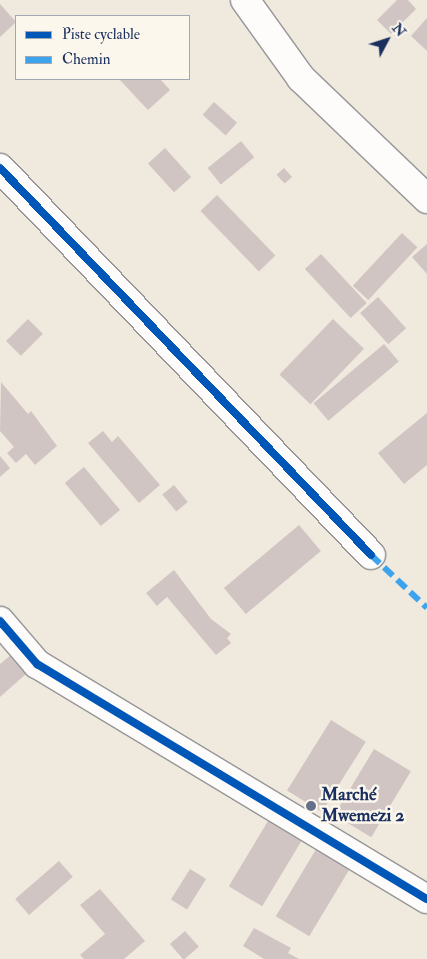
<!DOCTYPE html>
<meta charset="utf-8">
<style>
body{margin:0}
#map{position:relative;width:427px;height:959px;overflow:hidden;background:#efe9de;font-family:"IM FELL Double Pica",serif}
div>[style]{position:absolute}
[style*='--x']{left:calc(var(--x)*1px);top:calc(var(--y)*1px);width:calc(var(--w)*1px);rotate:calc(var(--a)*1deg)}
.building>*{inset:0;background:#d1c5c4;transform-origin:0 0}
.roads{filter:drop-shadow(1px 0 #969698) drop-shadow(-1px 0 #969698) drop-shadow(0 1px #969698) drop-shadow(0 -1px #969698)}
.street>*{height:28px;margin:-14px;padding:0 14px;transform-origin:14px;border-radius:14px;background:#fdfcfa}
.quiet>*{height:6px;margin-top:-3px;transform-origin:0;background:repeating-linear-gradient(90deg,#3da3ed 0 12px,transparent 0 18px)}
.cycleway>*{height:8px;margin:-4px;padding:0 4px;transform-origin:4px;border-radius:4px;background:#0057b8}
.dots>*{width:14px;height:14px;translate:-50% -50%;box-sizing:border-box;border:2px solid #fbf7ec;border-radius:50%}
span{translate:-50% -50%;white-space:nowrap;text-align:center;line-height:1.15;-webkit-text-stroke:5px #fbf7ec;paint-order:stroke}
.poi-label{font-size:18px;color:#1b2f5e;font-weight:700}
.left{translate:0 -50%;text-align:left}
.legend{position:absolute;left:15px;top:15px;width:175px;height:65px;box-sizing:border-box;background:#fbf7ec;border:1px solid #a1a7b3;margin:0;padding:6px 9px;list-style:none;font-size:15px;color:#1b2f5e}
.legend li{display:flex;align-items:center;gap:10px;height:25px}
.legend b{width:25px;border:1px solid #a1a7b3}
.north{position:absolute;left:362px;top:15px;width:50px;height:50px;-webkit-text-stroke:4px #fbf7ec;paint-order:stroke;rotate:50deg;font-size:14px;font-weight:700;line-height:20px;text-align:center;color:#1b2f5e}
.north::after{content:'';display:block;margin:auto;width:18px;height:22px;background:#1b2f5e;clip-path:polygon(50% 0,100% 100%,50% 72%,0 100%)}
</style>
<div id="map">
<div class="building">
<i style="clip-path:polygon(397px 0,408px 0,416px 9px,391px 34px,377px 20px)"></i>
<i style="clip-path:polygon(0 4px,16px 22px,0 37px)"></i>
<i style="clip-path:polygon(427px 18px,427px 51px,411px 36px)"></i>
<i style="clip-path:polygon(119px 79px,160px 79px,170px 90px,148px 110px)"></i>
<i style="left:214px;top:102px;width:31px;height:17px;rotate:42deg"></i>
<i style="left:241px;top:141px;width:21px;height:43px;rotate:51deg"></i>
<i style="left:165px;top:148px;width:39px;height:23px;rotate:48deg"></i>
<i style="left:284px;top:168px;width:12px;height:10px;rotate:48deg"></i>
<i style="left:217px;top:195px;width:84px;height:23px;rotate:46deg"></i>
<i style="left:402px;top:233px;width:21px;height:72px;rotate:43deg"></i>
<i style="clip-path:polygon(427px 244px,427px 274px,412px 257px)"></i>
<i style="left:321px;top:254px;width:67px;height:22px;rotate:47deg"></i>
<i style="left:378px;top:297px;width:42px;height:24px;rotate:48deg"></i>
<i style="left:28px;top:319px;width:21px;height:31px;rotate:45deg"></i>
<i style="left:333px;top:319px;width:43px;height:77px;rotate:44deg"></i>
<i style="left:384px;top:344px;width:23px;height:92px;rotate:50deg"></i>
<i style="clip-path:polygon(1px 382px,28px 414px,31px 411px,57px 446px,35px 465px,26px 454px,16px 463px,7px 453px,14px 447px,0 431px)"></i>
<i style="clip-path:polygon(427px 413px,427px 465px,404px 484px,378px 453px)"></i>
<i style="clip-path:polygon(103px 431px,112px 442px,118px 436px,160px 485px,139px 503px,88px 443px)"></i>
<i style="clip-path:polygon(0 456px,10px 468px,0 477px)"></i>
<i style="left:84px;top:467px;width:56px;height:25px;rotate:50deg"></i>
<i style="left:174px;top:485px;width:22px;height:15px;rotate:51deg"></i>
<i style="left:299px;top:525px;width:34px;height:98px;rotate:50deg"></i>
<i style="clip-path:polygon(174px 570px,211px 619px,231px 634px,227px 638px,231px 643px,216px 655px,167px 597px,157px 606px,146px 593px)"></i>
<i style="clip-path:polygon(11px 655px,27px 673px,0 697px,0 664px)"></i>
<i style="left:331px;top:720px;width:41px;height:83px;rotate:32deg"></i>
<i style="left:374px;top:749px;width:43px;height:77px;rotate:31deg"></i>
<i style="left:271px;top:816px;width:39px;height:82px;rotate:31deg"></i>
<i style="left:318px;top:846px;width:39px;height:82px;rotate:31deg"></i>
<i style="left:59px;top:861px;width:21px;height:58px;rotate:49deg"></i>
<i style="left:190px;top:869px;width:19px;height:36px;rotate:32deg"></i>
<i style="clip-path:polygon(100px 889px,145px 941px,124px 959px,84px 959px,80px 955px,105px 934px,80px 905px)"></i>
<i style="clip-path:polygon(254px 928px,291px 948px,288px 953px,299px 959px,264px 959px,243px 946px)"></i>
<i style="left:185px;top:931px;width:21px;height:20px;rotate:49deg"></i>
</div>
<div class="roads">
<div class="street">
<i style="--x:245;--y:0;--w:96;--a:54.3"></i>
<i style="--x:301;--y:78;--w:175;--a:43.8"></i>
<i style="--x:0;--y:168;--w:536;--a:46.21"></i>
<i style="--x:0;--y:621;--w:57;--a:49.3"></i>
<i style="--x:37;--y:664;--w:455;--a:31.1"></i>
</div>
</div>
<div class="quiet">
<i style="--x:371;--y:555;--w:77;--a:43.4"></i>
</div>
<div class="cycleway">
<i style="--x:0;--y:168;--w:536;--a:46.21"></i>
<i style="--x:0;--y:621;--w:57;--a:49.3"></i>
<i style="--x:37;--y:664;--w:455;--a:31.1"></i>
</div>
<div class="dots">
<i style="left:311px;top:806px;background:#65708b"></i>
</div>
<div class="poi-label">
<span class="left" style="left:321px;top:806px">Marché<br>Mwemezi 2</span>
</div>
<ul class="legend">
<li><b style="height:6px;background:#0057b8"></b>Piste cyclable</li>
<li><b style="height:6px;background:#3da3ed"></b>Chemin</li>
</ul>
<div class="north">N</div>
</div>
